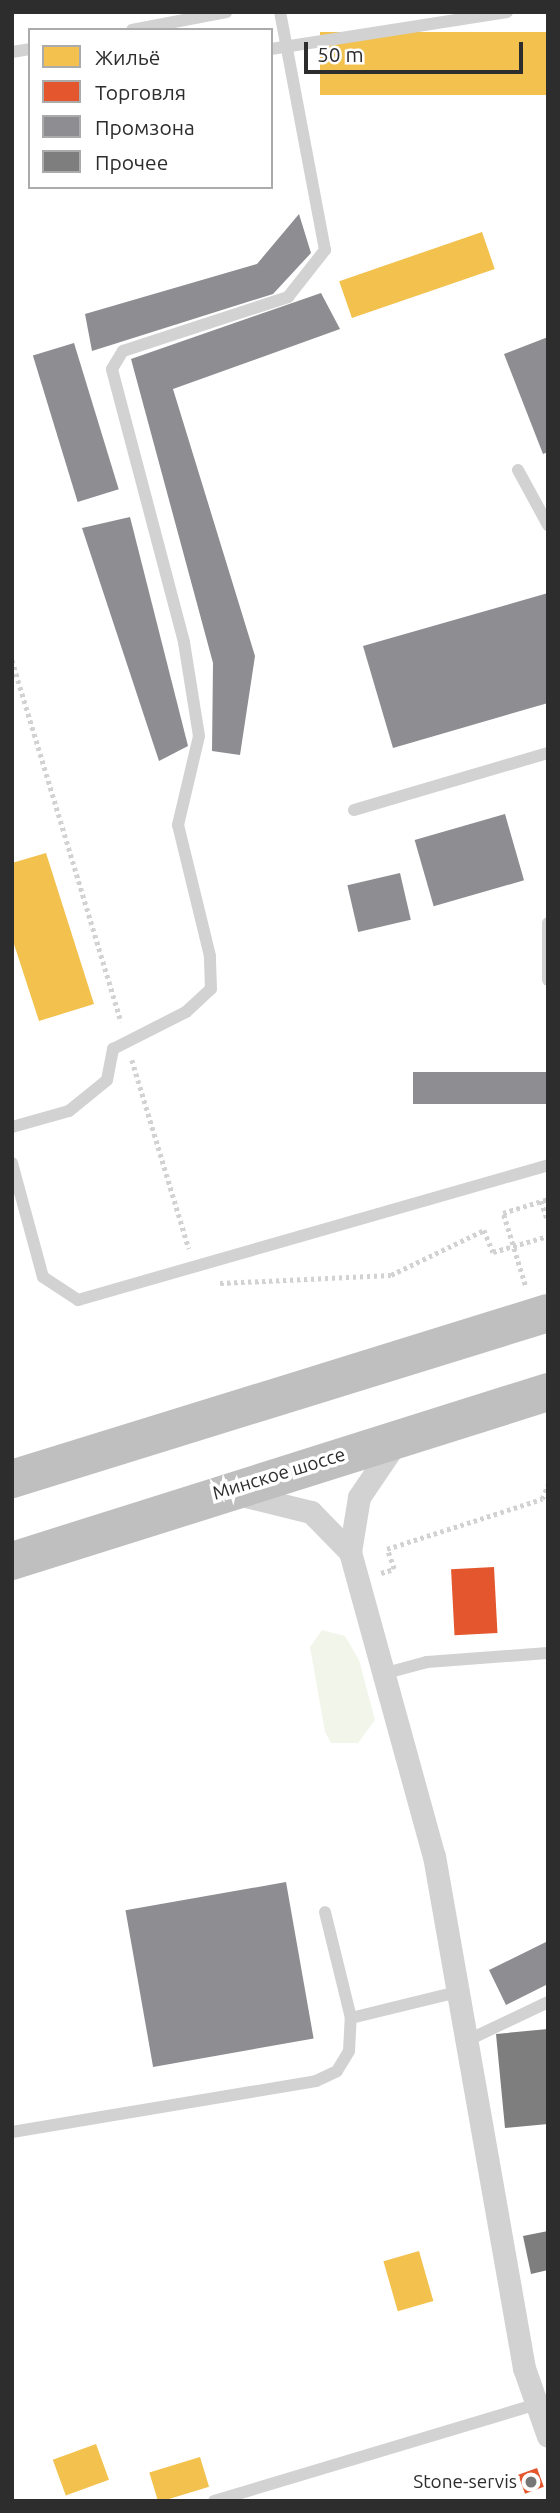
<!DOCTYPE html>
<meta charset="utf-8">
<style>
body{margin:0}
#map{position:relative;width:560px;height:2513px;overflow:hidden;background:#fff;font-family:Ubuntu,sans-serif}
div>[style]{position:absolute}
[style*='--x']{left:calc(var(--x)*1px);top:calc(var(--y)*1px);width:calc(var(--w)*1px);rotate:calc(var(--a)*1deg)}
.green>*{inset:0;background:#f1f5ea}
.homes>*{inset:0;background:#f2c14e;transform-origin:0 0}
.shops>*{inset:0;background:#e4572e;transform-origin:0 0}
.industry>*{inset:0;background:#8d8d92;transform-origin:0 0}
.building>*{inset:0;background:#7e7e7e}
.path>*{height:4.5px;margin-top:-2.25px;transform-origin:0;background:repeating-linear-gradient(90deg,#d2d2d2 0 3.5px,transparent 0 7px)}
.lane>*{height:12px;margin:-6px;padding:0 6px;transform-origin:6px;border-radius:6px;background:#d2d2d2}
.street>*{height:23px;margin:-11.5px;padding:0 11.5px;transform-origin:11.5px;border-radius:11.5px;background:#d2d2d2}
.highway>*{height:38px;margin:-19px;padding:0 19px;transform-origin:19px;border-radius:19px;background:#bfbfbf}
.dots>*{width:19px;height:19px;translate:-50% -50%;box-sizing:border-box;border:4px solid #fff;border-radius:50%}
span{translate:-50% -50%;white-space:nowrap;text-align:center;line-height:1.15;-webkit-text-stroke:7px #fff;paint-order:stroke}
.street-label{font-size:19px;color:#2d2d2d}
.poi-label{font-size:19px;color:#2d2d2d}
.right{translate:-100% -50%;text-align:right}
.frame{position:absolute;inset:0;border:14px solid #2d2d2d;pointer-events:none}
.legend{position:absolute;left:28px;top:28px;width:245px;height:161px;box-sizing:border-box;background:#fff;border:2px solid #ababab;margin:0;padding:9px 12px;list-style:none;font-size:21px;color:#2d2d2d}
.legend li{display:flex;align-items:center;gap:14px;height:35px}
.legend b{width:35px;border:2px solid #ababab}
.scale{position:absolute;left:304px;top:42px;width:219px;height:32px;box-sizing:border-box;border:4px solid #2d2d2d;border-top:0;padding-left:9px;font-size:21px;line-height:24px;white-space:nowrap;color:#2d2d2d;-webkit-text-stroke:5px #fff;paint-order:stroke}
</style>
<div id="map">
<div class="green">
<i style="clip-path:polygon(322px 1630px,345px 1636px,359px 1660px,375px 1720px,358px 1743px,331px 1743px,325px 1732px,310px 1647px)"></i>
</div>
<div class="homes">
<i style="left:548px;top:32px;width:63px;height:228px;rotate:90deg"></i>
<i style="left:482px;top:232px;width:39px;height:151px;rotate:71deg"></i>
<i style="clip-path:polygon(46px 853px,94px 1004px,39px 1021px,12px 938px,12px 863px)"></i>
<i style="left:419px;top:2251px;width:52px;height:37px;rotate:74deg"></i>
<i style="left:96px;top:2444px;width:38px;height:46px;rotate:70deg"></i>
<i style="left:200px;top:2457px;width:31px;height:53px;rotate:73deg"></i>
</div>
<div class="shops">
<i style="left:494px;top:1567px;width:66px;height:43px;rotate:87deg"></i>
<i style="left:537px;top:2468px;width:20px;height:20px;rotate:70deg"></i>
</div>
<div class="industry">
<i style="clip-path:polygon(299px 214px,311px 253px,273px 294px,92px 351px,85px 314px,257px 264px)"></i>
<i style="clip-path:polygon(321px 293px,340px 329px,173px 389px,255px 656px,240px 755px,212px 751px,213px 663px,131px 359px)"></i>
<i style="clip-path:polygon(548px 337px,548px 452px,543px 454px,504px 354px)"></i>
<i style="left:74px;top:343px;width:153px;height:43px;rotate:73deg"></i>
<i style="clip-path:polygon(130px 517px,188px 746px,159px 761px,82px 528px)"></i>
<i style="clip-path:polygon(548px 593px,548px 703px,393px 748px,363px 646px)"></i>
<i style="left:505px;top:814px;width:69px;height:94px;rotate:74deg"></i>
<i style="left:400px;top:873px;width:48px;height:54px;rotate:77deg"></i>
<i style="left:548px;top:1072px;width:32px;height:135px;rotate:90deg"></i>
<i style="left:286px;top:1882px;width:159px;height:163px;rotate:80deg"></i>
<i style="clip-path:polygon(548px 1941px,548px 1984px,506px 2005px,489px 1970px)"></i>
</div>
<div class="building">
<i style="clip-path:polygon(548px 2029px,548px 2124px,505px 2128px,496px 2034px)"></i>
<i style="clip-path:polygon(548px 2231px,548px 2270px,531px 2274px,523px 2236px)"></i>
</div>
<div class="path">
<i style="--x:12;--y:660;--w:378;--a:73.2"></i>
<i style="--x:132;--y:1060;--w:197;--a:73.2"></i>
<i style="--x:541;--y:1201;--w:21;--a:71"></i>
<i style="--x:220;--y:1283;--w:171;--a:-2.7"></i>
<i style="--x:391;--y:1275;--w:103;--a:-25.8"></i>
<i style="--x:484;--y:1230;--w:24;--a:68"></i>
<i style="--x:493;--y:1252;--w:57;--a:-16.2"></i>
<i style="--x:525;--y:1285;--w:75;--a:-107"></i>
<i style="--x:503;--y:1213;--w:47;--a:-17.3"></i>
<i style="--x:381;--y:1573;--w:14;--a:-17"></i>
<i style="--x:394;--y:1569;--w:21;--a:-109"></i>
<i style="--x:387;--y:1549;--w:163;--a:-17.9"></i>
<i style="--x:542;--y:1499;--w:15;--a:-67"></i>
</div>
<div class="lane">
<i style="--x:132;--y:30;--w:96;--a:-10.8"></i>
<i style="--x:271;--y:49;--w:239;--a:-8.9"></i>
<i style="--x:12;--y:52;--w:18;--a:-9"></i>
<i style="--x:518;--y:470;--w:63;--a:61.4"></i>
<i style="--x:354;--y:810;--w:202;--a:-16.4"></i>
<i style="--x:548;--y:923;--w:57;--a:90"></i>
<i style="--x:12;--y:1127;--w:59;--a:-15.7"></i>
<i style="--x:69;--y:1111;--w:49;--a:-39.2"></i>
<i style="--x:107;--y:1080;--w:32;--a:-79"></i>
<i style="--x:113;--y:1049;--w:82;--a:-26.9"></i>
<i style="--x:186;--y:1012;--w:34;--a:-43"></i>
<i style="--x:211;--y:989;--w:33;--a:-92"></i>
<i style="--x:210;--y:956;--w:135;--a:-103.7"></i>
<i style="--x:178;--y:825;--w:91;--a:-76.7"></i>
<i style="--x:199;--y:736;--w:95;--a:-99.1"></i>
<i style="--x:184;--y:642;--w:282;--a:-104.8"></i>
<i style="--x:112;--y:369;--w:21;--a:-59"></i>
<i style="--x:123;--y:351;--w:174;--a:-18.1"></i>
<i style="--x:288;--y:297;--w:60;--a:-51.8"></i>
<i style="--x:325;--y:250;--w:242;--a:-100.7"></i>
<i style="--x:12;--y:1163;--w:118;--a:74.8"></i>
<i style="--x:43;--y:1277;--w:42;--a:33.3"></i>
<i style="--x:78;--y:1300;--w:489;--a:-16"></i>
<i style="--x:386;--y:1673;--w:42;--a:-15"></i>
<i style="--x:427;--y:1662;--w:121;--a:-4.3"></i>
<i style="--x:351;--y:2018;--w:110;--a:-13.7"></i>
<i style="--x:466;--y:2041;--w:91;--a:-25.4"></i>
<i style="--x:12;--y:2132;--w:308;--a:-9.5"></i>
<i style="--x:316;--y:2081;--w:23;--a:-25"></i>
<i style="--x:337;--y:2071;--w:23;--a:-59"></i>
<i style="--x:349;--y:2051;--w:33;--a:-87"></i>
<i style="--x:351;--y:2018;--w:109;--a:-103.8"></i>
<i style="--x:214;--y:2501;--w:335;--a:-16.7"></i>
</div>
<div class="street">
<i style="--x:395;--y:1444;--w:64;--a:124.2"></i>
<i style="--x:359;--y:1497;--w:56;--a:99.3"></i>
<i style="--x:350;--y:1552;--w:315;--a:74.6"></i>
<i style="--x:434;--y:1856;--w:520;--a:80.03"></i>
<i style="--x:524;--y:2368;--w:72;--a:70.6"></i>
<i style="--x:237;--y:1494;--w:76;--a:13.7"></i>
<i style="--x:311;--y:1512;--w:56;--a:45.7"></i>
</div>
<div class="highway">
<i style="--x:12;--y:1479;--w:561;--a:-17.21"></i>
<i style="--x:12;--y:1561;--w:562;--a:-17.5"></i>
</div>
<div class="dots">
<i style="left:531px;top:2482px;background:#767676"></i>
</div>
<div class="street-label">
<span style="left:279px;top:1474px;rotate:-17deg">Минское шоссе</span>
</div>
<div class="poi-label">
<span class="right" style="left:517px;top:2482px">Stone-servis</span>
</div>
<div class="frame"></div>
<ul class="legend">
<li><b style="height:19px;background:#f2c14e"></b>Жильё</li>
<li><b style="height:19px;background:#e4572e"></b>Торговля</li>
<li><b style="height:19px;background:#8d8d92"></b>Промзона</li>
<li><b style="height:19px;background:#7e7e7e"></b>Прочее</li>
</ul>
<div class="scale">50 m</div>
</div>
